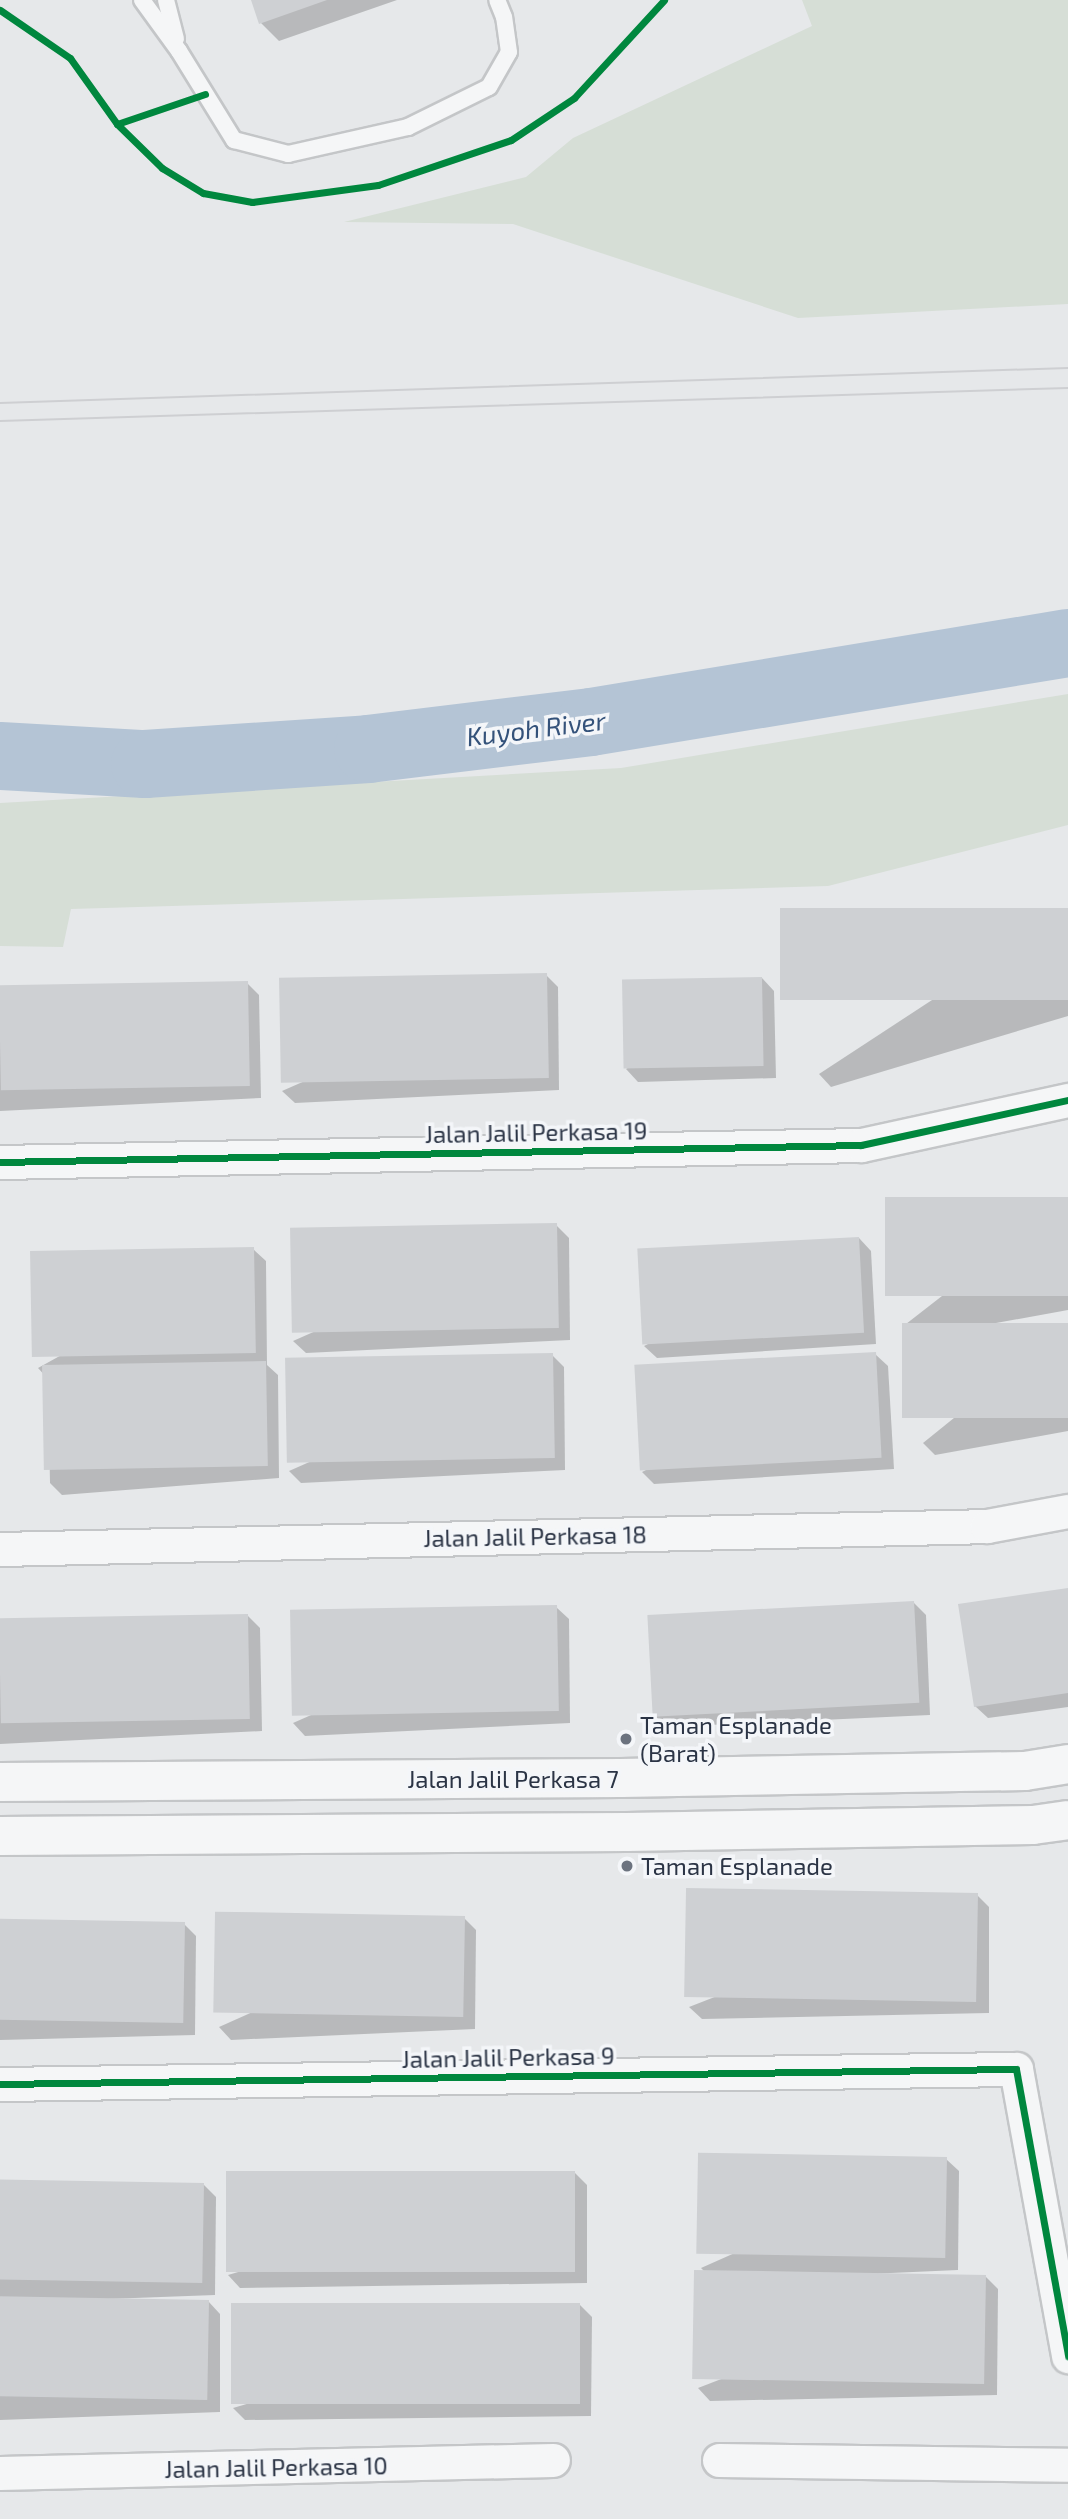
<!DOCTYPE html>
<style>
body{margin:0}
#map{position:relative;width:1068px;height:2519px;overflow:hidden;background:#e6e8ea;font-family:"Exo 2",sans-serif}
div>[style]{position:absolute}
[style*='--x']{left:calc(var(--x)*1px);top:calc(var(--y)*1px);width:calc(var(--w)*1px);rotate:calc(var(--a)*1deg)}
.green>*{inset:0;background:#d6ded6}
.shadow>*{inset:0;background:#0003}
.river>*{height:68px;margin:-34px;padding:0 34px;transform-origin:34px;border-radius:34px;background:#b4c4d5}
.building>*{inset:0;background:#ced0d3;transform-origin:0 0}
.roads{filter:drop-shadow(2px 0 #c4c6c8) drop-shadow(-2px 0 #c4c6c8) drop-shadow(0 2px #c4c6c8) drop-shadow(0 -2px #c4c6c8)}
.service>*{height:16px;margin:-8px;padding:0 8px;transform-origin:8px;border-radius:8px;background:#f5f6f7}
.minor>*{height:33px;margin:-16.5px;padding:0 16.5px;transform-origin:16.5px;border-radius:16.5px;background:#f5f6f7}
.tertiary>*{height:38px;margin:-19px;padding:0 19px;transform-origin:19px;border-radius:19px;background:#f5f6f7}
.tram>*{height:2px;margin:-1px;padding:0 1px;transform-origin:1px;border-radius:1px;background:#cecfd2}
.cycleway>*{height:7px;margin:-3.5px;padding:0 3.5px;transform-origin:3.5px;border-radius:3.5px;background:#00873e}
.dots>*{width:19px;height:19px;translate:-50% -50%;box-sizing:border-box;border:4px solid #f4f6f9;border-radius:50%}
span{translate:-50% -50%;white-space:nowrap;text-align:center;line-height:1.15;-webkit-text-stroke:7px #f4f6f9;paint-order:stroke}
.street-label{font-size:24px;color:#2b3445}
.poi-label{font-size:24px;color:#2b3445}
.left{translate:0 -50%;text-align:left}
.water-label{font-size:26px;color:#34527a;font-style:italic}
</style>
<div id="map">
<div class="green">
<i style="clip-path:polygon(802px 0,1068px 0,1068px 304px,798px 318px,513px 224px,344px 222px,526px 177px,573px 138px,812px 26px)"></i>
<i style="clip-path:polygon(1068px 694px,1068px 825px,828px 886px,71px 909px,63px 947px,0 946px,0 803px,621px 768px)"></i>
</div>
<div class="shadow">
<i style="clip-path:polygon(253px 0,397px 0,279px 41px,261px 23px)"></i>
<i style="clip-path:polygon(1068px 911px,1068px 1016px,831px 1087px,819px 1074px)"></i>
<i style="clip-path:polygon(546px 975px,558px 987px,559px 1090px,295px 1103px,282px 1091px)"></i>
<i style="clip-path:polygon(762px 978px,774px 991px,776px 1078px,638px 1082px,626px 1069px)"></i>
<i style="clip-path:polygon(247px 983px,259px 995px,261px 1098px,0 1111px,0 1000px)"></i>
<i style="clip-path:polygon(1068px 1198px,1068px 1310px,919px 1337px,906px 1324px)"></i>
<i style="clip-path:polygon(556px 1225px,569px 1238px,570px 1340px,306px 1353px,293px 1341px)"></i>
<i style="clip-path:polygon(859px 1238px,871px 1251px,876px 1344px,657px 1358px,644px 1346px)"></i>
<i style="clip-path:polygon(253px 1249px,266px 1261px,267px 1365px,278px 1375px,279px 1478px,62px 1495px,50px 1483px,48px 1379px,38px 1368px)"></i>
<i style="clip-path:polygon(1068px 1326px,1068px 1431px,935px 1455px,923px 1443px)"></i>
<i style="clip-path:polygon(875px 1354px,888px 1366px,894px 1469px,654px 1484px,642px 1472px)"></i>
<i style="clip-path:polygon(552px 1355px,564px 1367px,565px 1470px,301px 1483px,289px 1471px)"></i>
<i style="clip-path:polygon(1068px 1590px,1068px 1707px,988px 1718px,975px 1706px)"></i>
<i style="clip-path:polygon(913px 1602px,926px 1615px,930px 1715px,666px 1727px,654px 1715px)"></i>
<i style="clip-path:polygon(556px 1607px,569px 1619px,570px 1723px,305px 1736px,293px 1723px)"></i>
<i style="clip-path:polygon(248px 1616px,260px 1628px,262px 1731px,0 1744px,0 1633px)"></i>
<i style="clip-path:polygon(977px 1895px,989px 1907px,989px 2013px,702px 2019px,689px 2007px)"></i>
<i style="clip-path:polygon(464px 1918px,476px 1930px,475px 2029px,231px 2040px,219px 2027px)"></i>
<i style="clip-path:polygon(184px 1924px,196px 1936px,195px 2035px,0 2040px,0 1931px)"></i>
<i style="clip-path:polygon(946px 2159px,959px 2171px,958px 2270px,714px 2281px,701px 2268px)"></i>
<i style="clip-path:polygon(575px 2173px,587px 2185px,587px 2283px,240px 2288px,228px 2275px)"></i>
<i style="clip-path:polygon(204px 2185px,216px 2197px,215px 2295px,0 2303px,0 2190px)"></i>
<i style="clip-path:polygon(986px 2277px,998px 2289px,997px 2395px,710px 2401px,698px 2388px)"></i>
<i style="clip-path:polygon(208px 2301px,220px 2314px,220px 2412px,0 2420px,0 2307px)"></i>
<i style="clip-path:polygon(580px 2305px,592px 2317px,591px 2416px,245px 2420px,233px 2408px)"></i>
</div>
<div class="river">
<i style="--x:0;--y:756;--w:145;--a:3.2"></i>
<i style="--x:145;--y:764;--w:224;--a:-3.8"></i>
<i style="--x:368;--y:749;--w:225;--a:-6.9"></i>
<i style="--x:591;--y:722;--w:483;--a:-9.4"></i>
</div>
<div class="building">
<i style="clip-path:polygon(251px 0,327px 0,259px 24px)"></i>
<i style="left:1068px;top:908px;width:92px;height:288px;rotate:90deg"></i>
<i style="left:547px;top:973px;width:105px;height:268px;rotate:89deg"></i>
<i style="left:762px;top:977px;width:89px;height:140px;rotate:89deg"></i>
<i style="left:248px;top:981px;width:105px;height:249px;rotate:89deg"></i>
<i style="left:1068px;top:1197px;width:99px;height:183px;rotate:90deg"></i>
<i style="left:557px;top:1223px;width:105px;height:267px;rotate:89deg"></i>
<i style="left:859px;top:1237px;width:96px;height:222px;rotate:87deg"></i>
<i style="left:254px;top:1247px;width:106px;height:224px;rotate:89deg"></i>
<i style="left:1068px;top:1323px;width:95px;height:166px;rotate:90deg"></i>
<i style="left:876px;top:1352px;width:106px;height:242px;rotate:87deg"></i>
<i style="left:553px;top:1353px;width:105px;height:268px;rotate:89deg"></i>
<i style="left:266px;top:1361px;width:105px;height:224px;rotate:89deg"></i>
<i style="clip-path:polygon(1068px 1588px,1068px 1693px,974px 1707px,958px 1604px)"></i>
<i style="left:914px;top:1601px;width:102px;height:267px;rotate:87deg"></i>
<i style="left:557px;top:1605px;width:106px;height:267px;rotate:89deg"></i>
<i style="left:248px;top:1614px;width:105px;height:249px;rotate:89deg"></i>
<i style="left:978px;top:1893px;width:109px;height:292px;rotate:91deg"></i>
<i style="left:465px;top:1916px;width:101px;height:250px;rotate:91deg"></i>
<i style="left:185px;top:1922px;width:101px;height:185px;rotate:91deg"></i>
<i style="left:947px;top:2157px;width:101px;height:249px;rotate:91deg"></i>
<i style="left:575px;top:2171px;width:101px;height:349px;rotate:90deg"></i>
<i style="left:204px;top:2183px;width:100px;height:204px;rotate:91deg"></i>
<i style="left:986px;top:2275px;width:109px;height:292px;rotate:91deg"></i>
<i style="left:209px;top:2300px;width:100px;height:209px;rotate:91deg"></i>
<i style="left:580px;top:2303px;width:101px;height:349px;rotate:90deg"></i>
</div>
<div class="roads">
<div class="service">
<i style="--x:142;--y:0;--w:63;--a:54"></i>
<i style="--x:179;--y:51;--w:105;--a:58.3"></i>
<i style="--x:234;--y:140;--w:56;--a:14.5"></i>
<i style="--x:288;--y:154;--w:123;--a:-12.7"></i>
<i style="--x:408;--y:127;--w:90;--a:-26.3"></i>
<i style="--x:489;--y:87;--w:40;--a:-60.3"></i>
<i style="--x:509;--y:52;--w:35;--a:-98"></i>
<i style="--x:504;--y:17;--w:18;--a:-112"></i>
<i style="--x:166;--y:0;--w:40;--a:75.6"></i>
</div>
<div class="minor">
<i style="--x:0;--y:1162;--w:861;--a:-1.13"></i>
<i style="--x:861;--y:1145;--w:212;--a:-12.3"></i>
<i style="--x:0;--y:1549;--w:987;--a:-1.33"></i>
<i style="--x:987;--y:1526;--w:82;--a:-10.5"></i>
<i style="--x:0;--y:2084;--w:1016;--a:-0.85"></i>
<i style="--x:1016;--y:2069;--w:292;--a:79.7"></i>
<i style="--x:719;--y:2460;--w:349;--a:0.8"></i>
<i style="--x:0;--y:2473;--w:553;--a:-1.35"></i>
</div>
<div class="tertiary">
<i style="--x:0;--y:1782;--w:621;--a:-0.37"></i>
<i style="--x:621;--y:1778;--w:404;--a:-1"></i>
<i style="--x:1025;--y:1771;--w:44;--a:-9.2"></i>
<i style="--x:0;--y:1836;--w:627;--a:-0.37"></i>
<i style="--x:627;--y:1832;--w:406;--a:-1"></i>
<i style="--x:1033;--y:1825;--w:35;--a:-8"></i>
</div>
</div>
<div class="tram">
<i style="--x:0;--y:403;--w:1069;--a:-1.88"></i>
<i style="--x:0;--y:421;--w:1069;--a:-1.77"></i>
</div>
<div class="cycleway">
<i style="--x:0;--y:10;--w:85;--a:34.4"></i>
<i style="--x:70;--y:58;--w:81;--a:54.5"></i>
<i style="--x:117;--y:124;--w:63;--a:44.4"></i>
<i style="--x:162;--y:168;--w:48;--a:31.4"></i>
<i style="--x:203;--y:193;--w:50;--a:10.4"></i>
<i style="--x:252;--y:202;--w:127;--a:-7.7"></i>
<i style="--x:378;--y:185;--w:140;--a:-18.7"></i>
<i style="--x:511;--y:140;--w:76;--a:-33.7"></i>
<i style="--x:574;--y:98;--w:133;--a:-47.4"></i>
<i style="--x:117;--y:124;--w:93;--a:-18.8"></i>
<i style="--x:0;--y:1162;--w:861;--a:-1.13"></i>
<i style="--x:861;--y:1145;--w:212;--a:-12.3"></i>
<i style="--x:0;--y:2084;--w:1016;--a:-0.85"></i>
<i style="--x:1016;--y:2069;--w:292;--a:79.7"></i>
</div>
<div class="dots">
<i style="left:626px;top:1739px;background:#6c737f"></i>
<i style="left:627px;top:1866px;background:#6c737f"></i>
</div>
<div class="street-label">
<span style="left:536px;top:1132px;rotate:-1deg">Jalan Jalil Perkasa 19</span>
<span style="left:535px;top:1536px;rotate:-1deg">Jalan Jalil Perkasa 18</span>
<span style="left:513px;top:1779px">Jalan Jalil Perkasa 7</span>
<span style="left:508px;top:2057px;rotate:-1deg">Jalan Jalil Perkasa 9</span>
<span style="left:276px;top:2467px;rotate:-1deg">Jalan Jalil Perkasa 10</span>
</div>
<div class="poi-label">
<span class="left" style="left:640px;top:1739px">Taman Esplanade<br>(Barat)</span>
<span class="left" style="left:641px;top:1866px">Taman Esplanade</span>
</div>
<div class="water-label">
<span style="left:536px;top:728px;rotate:-7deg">Kuyoh River</span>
</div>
</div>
